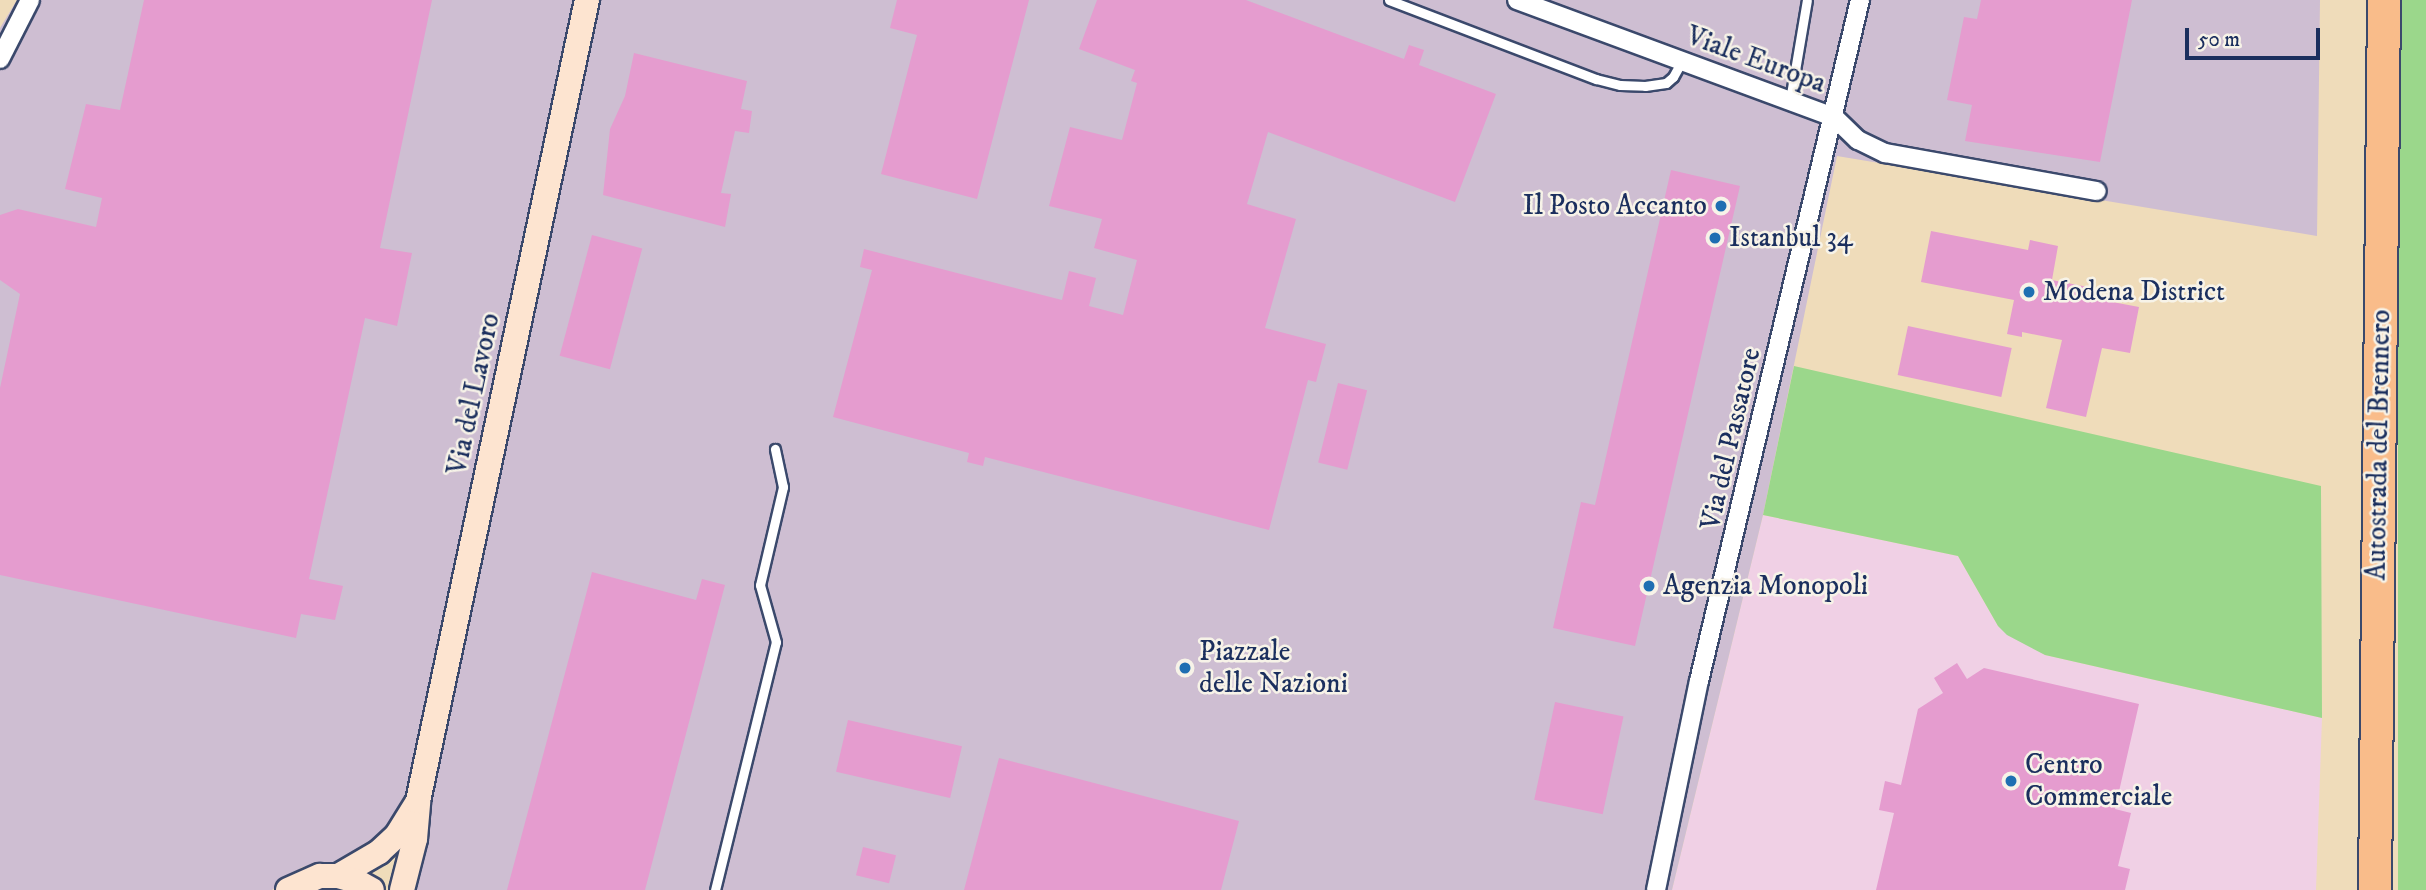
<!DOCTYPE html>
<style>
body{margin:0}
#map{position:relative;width:2426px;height:890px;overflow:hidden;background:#efdcba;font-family:"IM FELL DW Pica",serif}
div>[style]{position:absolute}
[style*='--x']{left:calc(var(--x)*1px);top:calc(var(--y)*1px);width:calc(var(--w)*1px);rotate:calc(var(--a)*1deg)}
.built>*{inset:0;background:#f0d0e5}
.industrial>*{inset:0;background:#cebed2}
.green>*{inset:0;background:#9bd78b;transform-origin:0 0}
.building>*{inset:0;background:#e59ccf;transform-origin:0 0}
.roads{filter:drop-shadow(2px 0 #3b496c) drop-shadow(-2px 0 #3b496c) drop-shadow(0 2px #3b496c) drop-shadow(0 -2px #3b496c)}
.service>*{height:9px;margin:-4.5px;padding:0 4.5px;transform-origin:4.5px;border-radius:4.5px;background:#fff}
.minor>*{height:18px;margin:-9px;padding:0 9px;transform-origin:9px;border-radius:9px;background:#fff}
.secondary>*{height:24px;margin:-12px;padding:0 12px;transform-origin:12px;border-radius:12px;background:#fde4d0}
.motorway>*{height:32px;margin:-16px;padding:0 16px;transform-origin:16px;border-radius:16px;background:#f9bc8a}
.dots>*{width:19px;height:19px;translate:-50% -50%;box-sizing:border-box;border:4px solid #f7f3e8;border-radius:50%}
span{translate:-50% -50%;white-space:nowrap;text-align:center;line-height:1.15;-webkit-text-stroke:5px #f7f3e8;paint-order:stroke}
.street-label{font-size:28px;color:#1b2f5e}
.poi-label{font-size:28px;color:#1b2f5e}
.right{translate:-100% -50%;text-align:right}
.left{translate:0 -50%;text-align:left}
.scale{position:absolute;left:2185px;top:28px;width:135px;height:32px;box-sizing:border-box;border:4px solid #1b2f5e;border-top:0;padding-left:9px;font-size:21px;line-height:24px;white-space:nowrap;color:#1b2f5e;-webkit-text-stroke:5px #f7f3e8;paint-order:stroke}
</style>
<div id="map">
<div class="built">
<i style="clip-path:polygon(1763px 515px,1958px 556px,1998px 626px,2045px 655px,2322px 718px,2316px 890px,1672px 890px)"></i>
</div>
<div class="industrial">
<i style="clip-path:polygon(17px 0,2320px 0,2317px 236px,1837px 156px,1763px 515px,1672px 890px,410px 890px,424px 795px,386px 834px,342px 862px,302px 867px,272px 890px,0 890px,0 28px)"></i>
</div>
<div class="green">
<i style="left:2398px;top:0;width:28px;height:890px"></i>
<i style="clip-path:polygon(1794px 366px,2321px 486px,2322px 718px,2045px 655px,2007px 635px,1998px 626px,1958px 556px,1763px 515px)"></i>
</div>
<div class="building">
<i style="clip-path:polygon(144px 0,432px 0,380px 248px,412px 253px,397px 326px,365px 318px,309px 579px,343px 586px,335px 620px,301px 614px,296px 638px,0 575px,0 388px,20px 294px,0 280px,0 215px,18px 209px,96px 227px,102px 198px,65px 189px,86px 104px,120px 110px)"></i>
<i style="clip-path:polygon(897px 0,1029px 0,977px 199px,881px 174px,917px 35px,890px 28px)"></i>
<i style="clip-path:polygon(1097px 0,1246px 0,1404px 59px,1409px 45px,1424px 50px,1419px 65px,1496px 94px,1455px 202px,1268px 132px,1247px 204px,1296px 219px,1265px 328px,1326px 344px,1316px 382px,1308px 380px,1269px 530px,985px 457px,983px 466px,967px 462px,969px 453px,833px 417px,872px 270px,860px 267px,864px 249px,1062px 300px,1069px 271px,1096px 278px,1089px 306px,1123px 315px,1137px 260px,1094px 248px,1102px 219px,1049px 206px,1070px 127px,1122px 140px,1137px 83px,1131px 81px,1135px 70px,1079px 49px)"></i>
<i style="clip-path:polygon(1981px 0,2132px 0,2100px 162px,1965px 141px,1972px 105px,1947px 100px,1964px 17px,1977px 19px)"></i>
<i style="clip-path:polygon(634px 53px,747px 81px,741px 109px,752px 111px,749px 133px,735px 131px,721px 193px,731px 194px,725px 227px,603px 195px,610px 129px,625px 96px)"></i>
<i style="clip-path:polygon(1671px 170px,1740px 186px,1635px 646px,1553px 628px,1581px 502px,1595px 505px)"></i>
<i style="clip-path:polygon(1931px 231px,2028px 250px,2030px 240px,2058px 246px,2052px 280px,2088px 287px,2086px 297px,2139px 307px,2130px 353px,2102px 348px,2086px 417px,2046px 408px,2062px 340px,2022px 332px,2022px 337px,2007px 334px,2014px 300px,1921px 282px)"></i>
<i style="left:592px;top:235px;width:52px;height:125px;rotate:15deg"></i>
<i style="left:1908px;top:326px;width:106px;height:50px;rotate:12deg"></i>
<i style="left:1338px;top:383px;width:30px;height:82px;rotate:14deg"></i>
<i style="clip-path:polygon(592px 572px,696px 600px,702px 579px,725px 585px,645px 890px,507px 890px)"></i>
<i style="clip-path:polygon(1957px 663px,1967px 679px,1984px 668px,2139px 704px,2115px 809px,2131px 813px,2118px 866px,2130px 869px,2125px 890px,1876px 890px,1894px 813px,1879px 810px,1885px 781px,1901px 785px,1918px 709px,1943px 693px,1934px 678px)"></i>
<i style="left:1555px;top:702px;width:70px;height:100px;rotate:12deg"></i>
<i style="left:848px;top:720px;width:117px;height:53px;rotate:13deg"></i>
<i style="clip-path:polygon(999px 758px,1239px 821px,1221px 890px,964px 890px)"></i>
<i style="left:863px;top:847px;width:34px;height:29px;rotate:14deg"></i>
</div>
<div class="roads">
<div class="service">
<i style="--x:1389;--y:0;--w:222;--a:20.9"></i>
<i style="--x:1596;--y:79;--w:25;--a:14"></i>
<i style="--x:1620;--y:85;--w:25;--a:2"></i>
<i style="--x:1645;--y:86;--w:21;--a:-8"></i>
<i style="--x:1666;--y:83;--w:9;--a:-41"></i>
<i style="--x:1673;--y:77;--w:18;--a:-61"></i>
<i style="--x:1790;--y:100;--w:101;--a:-80.4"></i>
<i style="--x:715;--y:890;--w:255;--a:-76.2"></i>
<i style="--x:776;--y:642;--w:59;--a:-105.7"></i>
<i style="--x:760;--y:585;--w:101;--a:-76.8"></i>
<i style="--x:783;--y:487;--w:39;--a:-102"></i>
</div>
<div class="minor">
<i style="--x:1517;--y:0;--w:338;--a:20.3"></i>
<i style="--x:1834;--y:117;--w:33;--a:44"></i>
<i style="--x:1858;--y:140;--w:30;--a:26"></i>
<i style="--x:1885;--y:153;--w:215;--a:10.2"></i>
<i style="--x:0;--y:59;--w:66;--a:-63"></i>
<i style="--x:1656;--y:890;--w:213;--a:-78.4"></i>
<i style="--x:1699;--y:681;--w:700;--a:-76.7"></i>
</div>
<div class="secondary">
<i style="--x:338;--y:876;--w:48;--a:-30.3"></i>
<i style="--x:379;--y:852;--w:25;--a:-43"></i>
<i style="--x:397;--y:835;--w:36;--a:-58"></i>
<i style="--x:288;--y:890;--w:35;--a:-24"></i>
<i style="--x:320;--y:876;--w:18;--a:0"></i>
<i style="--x:338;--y:876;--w:19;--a:16"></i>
<i style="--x:356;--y:881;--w:18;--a:29"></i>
<i style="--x:402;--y:890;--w:53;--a:-75.7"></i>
<i style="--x:415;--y:839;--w:38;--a:-85"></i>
<i style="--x:418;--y:801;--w:819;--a:-78.09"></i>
</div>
<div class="motorway">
<i style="--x:2375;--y:890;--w:890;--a:-89.42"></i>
</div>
</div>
<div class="dots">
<i style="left:1721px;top:206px;background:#1f6fb2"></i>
<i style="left:1715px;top:238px;background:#1f6fb2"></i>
<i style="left:2029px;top:292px;background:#1f6fb2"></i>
<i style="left:1649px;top:586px;background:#1f6fb2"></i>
<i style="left:1185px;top:668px;background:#1f6fb2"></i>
<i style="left:2011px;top:781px;background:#1f6fb2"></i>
</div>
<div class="street-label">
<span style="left:1756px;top:60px;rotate:20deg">Viale Europa</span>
<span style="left:474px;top:394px;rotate:-78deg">Via del Lavoro</span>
<span style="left:1731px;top:439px;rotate:-77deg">Via del Passatore</span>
<span style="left:2379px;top:445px;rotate:-89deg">Autostrada del Brennero</span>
</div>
<div class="poi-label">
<span class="right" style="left:1707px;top:206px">Il Posto Accanto</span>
<span class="left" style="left:1729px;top:238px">Istanbul 34</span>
<span class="left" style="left:2043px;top:292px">Modena District</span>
<span class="left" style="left:1663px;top:586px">Agenzia Monopoli</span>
<span class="left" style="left:1199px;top:668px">Piazzale<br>delle Nazioni</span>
<span class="left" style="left:2025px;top:781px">Centro<br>Commerciale</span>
</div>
<div class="scale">50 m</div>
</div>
